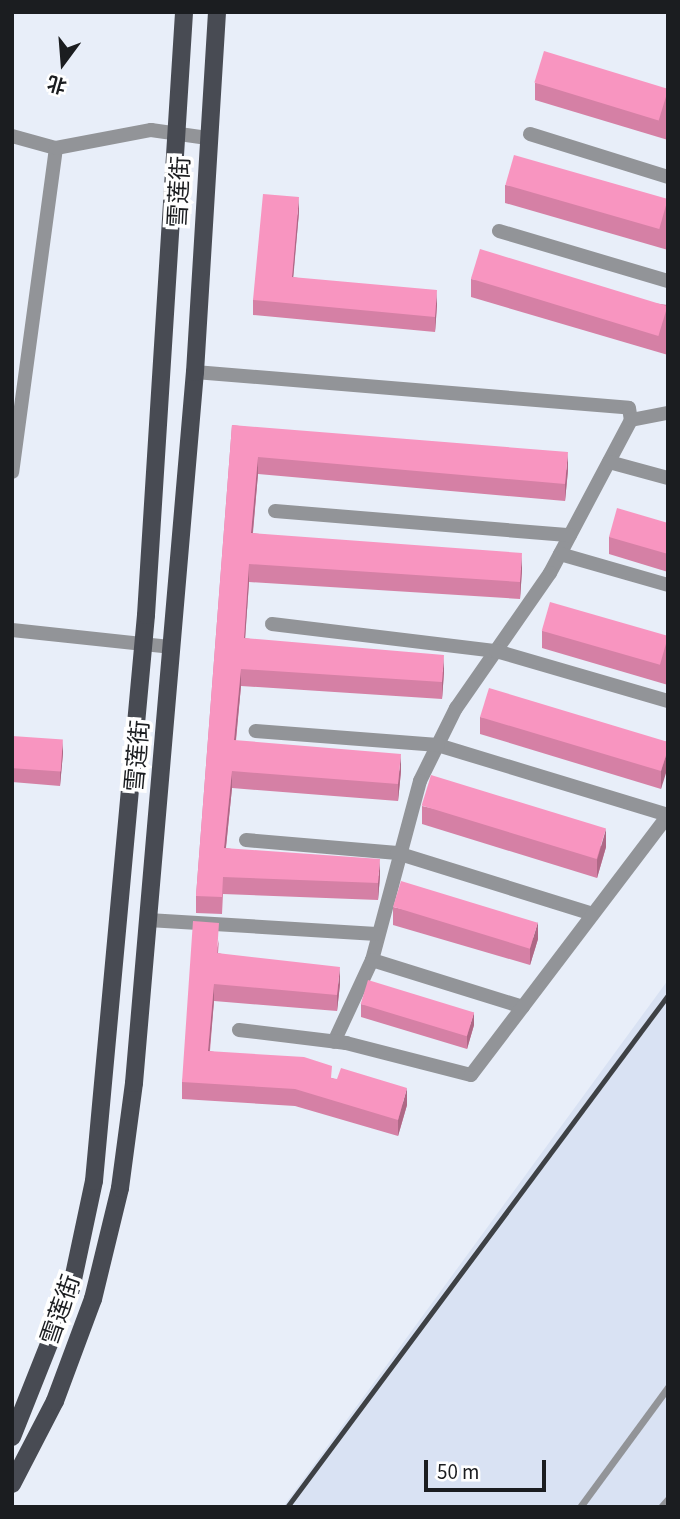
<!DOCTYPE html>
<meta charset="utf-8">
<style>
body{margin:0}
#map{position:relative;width:680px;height:1519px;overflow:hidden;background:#e8eef9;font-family:"Source Sans 3","Noto Sans SC",sans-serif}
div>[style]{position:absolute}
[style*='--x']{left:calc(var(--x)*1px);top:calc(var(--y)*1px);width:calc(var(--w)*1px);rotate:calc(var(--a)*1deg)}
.built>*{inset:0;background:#d9e2f3}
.service>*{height:7px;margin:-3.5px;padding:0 3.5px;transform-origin:3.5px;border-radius:3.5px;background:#929498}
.minor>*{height:14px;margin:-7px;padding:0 7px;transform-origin:7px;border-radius:7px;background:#929498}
.primary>*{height:18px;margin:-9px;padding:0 9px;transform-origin:9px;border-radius:9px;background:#484b53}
.rail>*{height:5px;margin:-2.5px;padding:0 2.5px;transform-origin:2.5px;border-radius:2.5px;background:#3e4145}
.wall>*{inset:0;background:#d580a5}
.shaded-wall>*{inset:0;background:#ae6886}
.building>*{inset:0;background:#f895c0;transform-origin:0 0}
span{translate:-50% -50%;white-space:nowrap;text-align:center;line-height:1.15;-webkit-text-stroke:7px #fff;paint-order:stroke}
.street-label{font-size:24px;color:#1b1d20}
.frame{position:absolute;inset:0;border:14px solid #1b1d20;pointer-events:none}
.north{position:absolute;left:28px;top:28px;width:70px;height:70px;-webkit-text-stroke:5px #fff;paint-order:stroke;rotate:196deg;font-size:19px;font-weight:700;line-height:28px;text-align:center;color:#1b1d20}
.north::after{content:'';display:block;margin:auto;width:24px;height:32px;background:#1b1d20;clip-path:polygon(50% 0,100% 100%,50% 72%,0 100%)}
.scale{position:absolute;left:424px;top:1460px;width:122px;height:32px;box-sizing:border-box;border:4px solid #1b1d20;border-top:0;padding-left:9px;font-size:21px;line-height:24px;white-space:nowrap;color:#1b1d20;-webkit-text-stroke:5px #fff;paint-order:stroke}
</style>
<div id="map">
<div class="built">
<i style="clip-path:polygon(668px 980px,668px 1507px,283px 1507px)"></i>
</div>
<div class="service">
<i style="--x:580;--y:1507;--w:149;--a:-53.7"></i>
<i style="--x:661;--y:1507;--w:11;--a:-49"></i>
</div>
<div class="minor">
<i style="--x:530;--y:134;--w:145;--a:17.3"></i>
<i style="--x:12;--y:136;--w:46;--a:15.3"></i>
<i style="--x:56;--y:148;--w:327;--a:97.7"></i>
<i style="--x:56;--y:148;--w:97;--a:-10.7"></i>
<i style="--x:151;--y:130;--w:57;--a:8.1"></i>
<i style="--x:499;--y:231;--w:176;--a:16.5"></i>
<i style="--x:195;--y:372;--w:435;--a:4.7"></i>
<i style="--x:629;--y:408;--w:12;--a:81"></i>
<i style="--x:631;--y:420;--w:173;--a:117.9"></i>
<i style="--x:550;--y:573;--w:165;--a:124.8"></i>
<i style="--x:456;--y:708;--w:81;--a:116.3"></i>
<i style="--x:420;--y:781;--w:185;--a:105"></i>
<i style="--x:372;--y:960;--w:90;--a:114.9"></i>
<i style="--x:631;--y:420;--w:38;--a:-11"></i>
<i style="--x:609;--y:462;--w:61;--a:15.2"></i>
<i style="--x:275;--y:511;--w:296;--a:4.7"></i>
<i style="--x:560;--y:554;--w:112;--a:16"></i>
<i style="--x:272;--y:624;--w:226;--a:6.9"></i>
<i style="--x:496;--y:651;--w:179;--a:16.2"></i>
<i style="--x:12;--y:630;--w:161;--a:6.1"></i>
<i style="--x:246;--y:840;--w:152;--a:4.9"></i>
<i style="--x:397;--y:853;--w:205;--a:17.3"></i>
<i style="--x:148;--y:920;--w:229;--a:3.5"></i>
<i style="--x:372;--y:960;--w:158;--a:17.3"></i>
<i style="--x:239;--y:1030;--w:108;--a:6.9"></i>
<i style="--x:346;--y:1043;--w:129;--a:14.4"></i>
<i style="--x:471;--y:1075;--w:326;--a:-52.8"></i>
<i style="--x:668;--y:815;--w:240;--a:-163.1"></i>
<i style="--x:438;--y:745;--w:183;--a:-175.6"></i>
</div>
<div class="primary">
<i style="--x:12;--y:1437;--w:159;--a:-68.3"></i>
<i style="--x:71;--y:1289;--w:110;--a:-78"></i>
<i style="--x:94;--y:1181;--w:568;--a:-84.75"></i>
<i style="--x:146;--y:615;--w:604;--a:-86.39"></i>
<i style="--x:12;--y:1484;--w:93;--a:-62.6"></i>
<i style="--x:55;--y:1401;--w:109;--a:-69.6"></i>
<i style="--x:93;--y:1299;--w:114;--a:-76.3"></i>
<i style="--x:120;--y:1188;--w:106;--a:-82.4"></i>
<i style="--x:134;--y:1083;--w:714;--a:-85.1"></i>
<i style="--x:195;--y:372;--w:361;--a:-86.5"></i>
</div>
<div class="rail">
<i style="--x:287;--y:1507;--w:638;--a:-53.35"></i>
</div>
<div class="wall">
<i style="clip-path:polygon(535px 83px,668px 89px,668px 140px,535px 100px)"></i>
<i style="clip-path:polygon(505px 185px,668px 200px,668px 250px,505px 203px)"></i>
<i style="clip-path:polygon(299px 212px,293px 277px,437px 305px,435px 332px,253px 315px,253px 300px)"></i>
<i style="clip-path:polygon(471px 279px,668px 305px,668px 355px,471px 297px)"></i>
<i style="clip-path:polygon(232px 425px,568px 470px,565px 501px,258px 474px,253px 533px,522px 570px,520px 599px,249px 582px,245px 638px,444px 672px,442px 699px,241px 686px,236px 741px,401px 771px,398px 801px,232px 788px,226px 848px,380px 876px,378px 900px,223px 894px,222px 914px,196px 913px,196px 896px)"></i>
<i style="clip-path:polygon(668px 523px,668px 572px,609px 554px,609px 537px)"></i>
<i style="clip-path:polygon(542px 631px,668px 636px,668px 685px,542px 648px)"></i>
<i style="clip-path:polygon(480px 717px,668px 742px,661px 789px,480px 734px)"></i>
<i style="clip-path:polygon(12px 736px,63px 753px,60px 786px,12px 782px)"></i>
<i style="clip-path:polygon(422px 806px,606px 847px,597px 878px,422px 824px)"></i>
<i style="clip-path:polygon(393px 907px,538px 939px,530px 965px,393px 925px)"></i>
<i style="clip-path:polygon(219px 940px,218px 953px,340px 984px,337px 1011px,214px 1001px,210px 1051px,332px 1078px,407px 1105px,398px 1136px,295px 1106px,182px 1099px,182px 1082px)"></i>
<i style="clip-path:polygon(361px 1004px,474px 1025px,467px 1049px,361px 1017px)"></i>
</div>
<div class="shaded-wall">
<i style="clip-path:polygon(299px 197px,299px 212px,292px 292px,292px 277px)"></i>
<i style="clip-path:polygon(437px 290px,437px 305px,435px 332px,435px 317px)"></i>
<i style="clip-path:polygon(568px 452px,568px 470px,565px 501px,565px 484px)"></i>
<i style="clip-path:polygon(258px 457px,258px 474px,251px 551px,251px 533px)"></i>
<i style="clip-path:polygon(522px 553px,522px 570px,520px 599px,520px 582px)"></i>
<i style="clip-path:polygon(249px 564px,249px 582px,244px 655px,244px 638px)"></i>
<i style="clip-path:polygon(444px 655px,444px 672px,442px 699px,442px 682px)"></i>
<i style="clip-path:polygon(241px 669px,241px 686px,234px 758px,234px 740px)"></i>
<i style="clip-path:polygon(63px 740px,63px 753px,60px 786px,60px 772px)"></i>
<i style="clip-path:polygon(668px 749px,668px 767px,661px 789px,661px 771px)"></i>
<i style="clip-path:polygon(401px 754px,401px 771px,398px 801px,398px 784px)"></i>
<i style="clip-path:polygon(232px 771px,232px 788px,224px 865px,224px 848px)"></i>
<i style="clip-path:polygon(606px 829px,606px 847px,597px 878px,597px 860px)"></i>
<i style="clip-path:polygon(380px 859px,380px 876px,378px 900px,378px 883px)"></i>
<i style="clip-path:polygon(538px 922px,538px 939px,530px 965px,530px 948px)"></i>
<i style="clip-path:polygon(340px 967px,340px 984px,337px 1011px,337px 995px)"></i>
<i style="clip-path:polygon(214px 984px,214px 1001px,208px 1067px,208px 1051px)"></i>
<i style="clip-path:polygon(474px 1012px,474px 1025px,467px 1049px,467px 1036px)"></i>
<i style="clip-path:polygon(407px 1088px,407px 1105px,398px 1136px,398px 1120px)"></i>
</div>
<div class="building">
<i style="left:544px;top:51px;width:130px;height:33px;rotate:17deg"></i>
<i style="left:514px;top:155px;width:160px;height:31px;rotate:16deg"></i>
<i style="clip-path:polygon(263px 194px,299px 197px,292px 277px,437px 290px,435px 317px,253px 300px)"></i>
<i style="left:480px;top:249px;width:196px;height:31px;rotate:17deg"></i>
<i style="clip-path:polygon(232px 425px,568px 452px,565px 484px,258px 457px,251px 533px,522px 553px,520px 582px,249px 564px,244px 638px,444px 655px,442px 682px,241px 669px,234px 740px,401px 754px,398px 784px,232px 771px,224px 848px,380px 859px,378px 883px,223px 877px,222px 897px,196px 896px)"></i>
<i style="clip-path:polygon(617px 508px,668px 523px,668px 554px,609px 537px)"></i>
<i style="left:550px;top:602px;width:123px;height:30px;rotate:16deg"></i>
<i style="clip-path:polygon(489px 688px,668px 742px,668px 749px,661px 771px,480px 717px)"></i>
<i style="left:12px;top:736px;width:51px;height:32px;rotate:4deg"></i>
<i style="left:431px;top:775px;width:183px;height:32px;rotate:17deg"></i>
<i style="left:401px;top:881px;width:143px;height:27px;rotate:17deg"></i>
<i style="clip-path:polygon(193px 921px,219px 923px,217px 953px,340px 967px,337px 995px,214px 984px,208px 1051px,304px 1057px,332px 1066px,331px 1078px,337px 1079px,341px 1068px,407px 1088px,398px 1120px,295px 1089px,182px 1082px)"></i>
<i style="left:368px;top:980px;width:111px;height:25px;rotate:17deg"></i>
</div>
<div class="street-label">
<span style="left:180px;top:192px;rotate:-87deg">雪莲街</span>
<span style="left:138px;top:756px;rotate:-85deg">雪莲街</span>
<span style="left:61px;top:1310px;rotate:-71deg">雪莲街</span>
</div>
<div class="frame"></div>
<div class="north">北</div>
<div class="scale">50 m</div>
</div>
